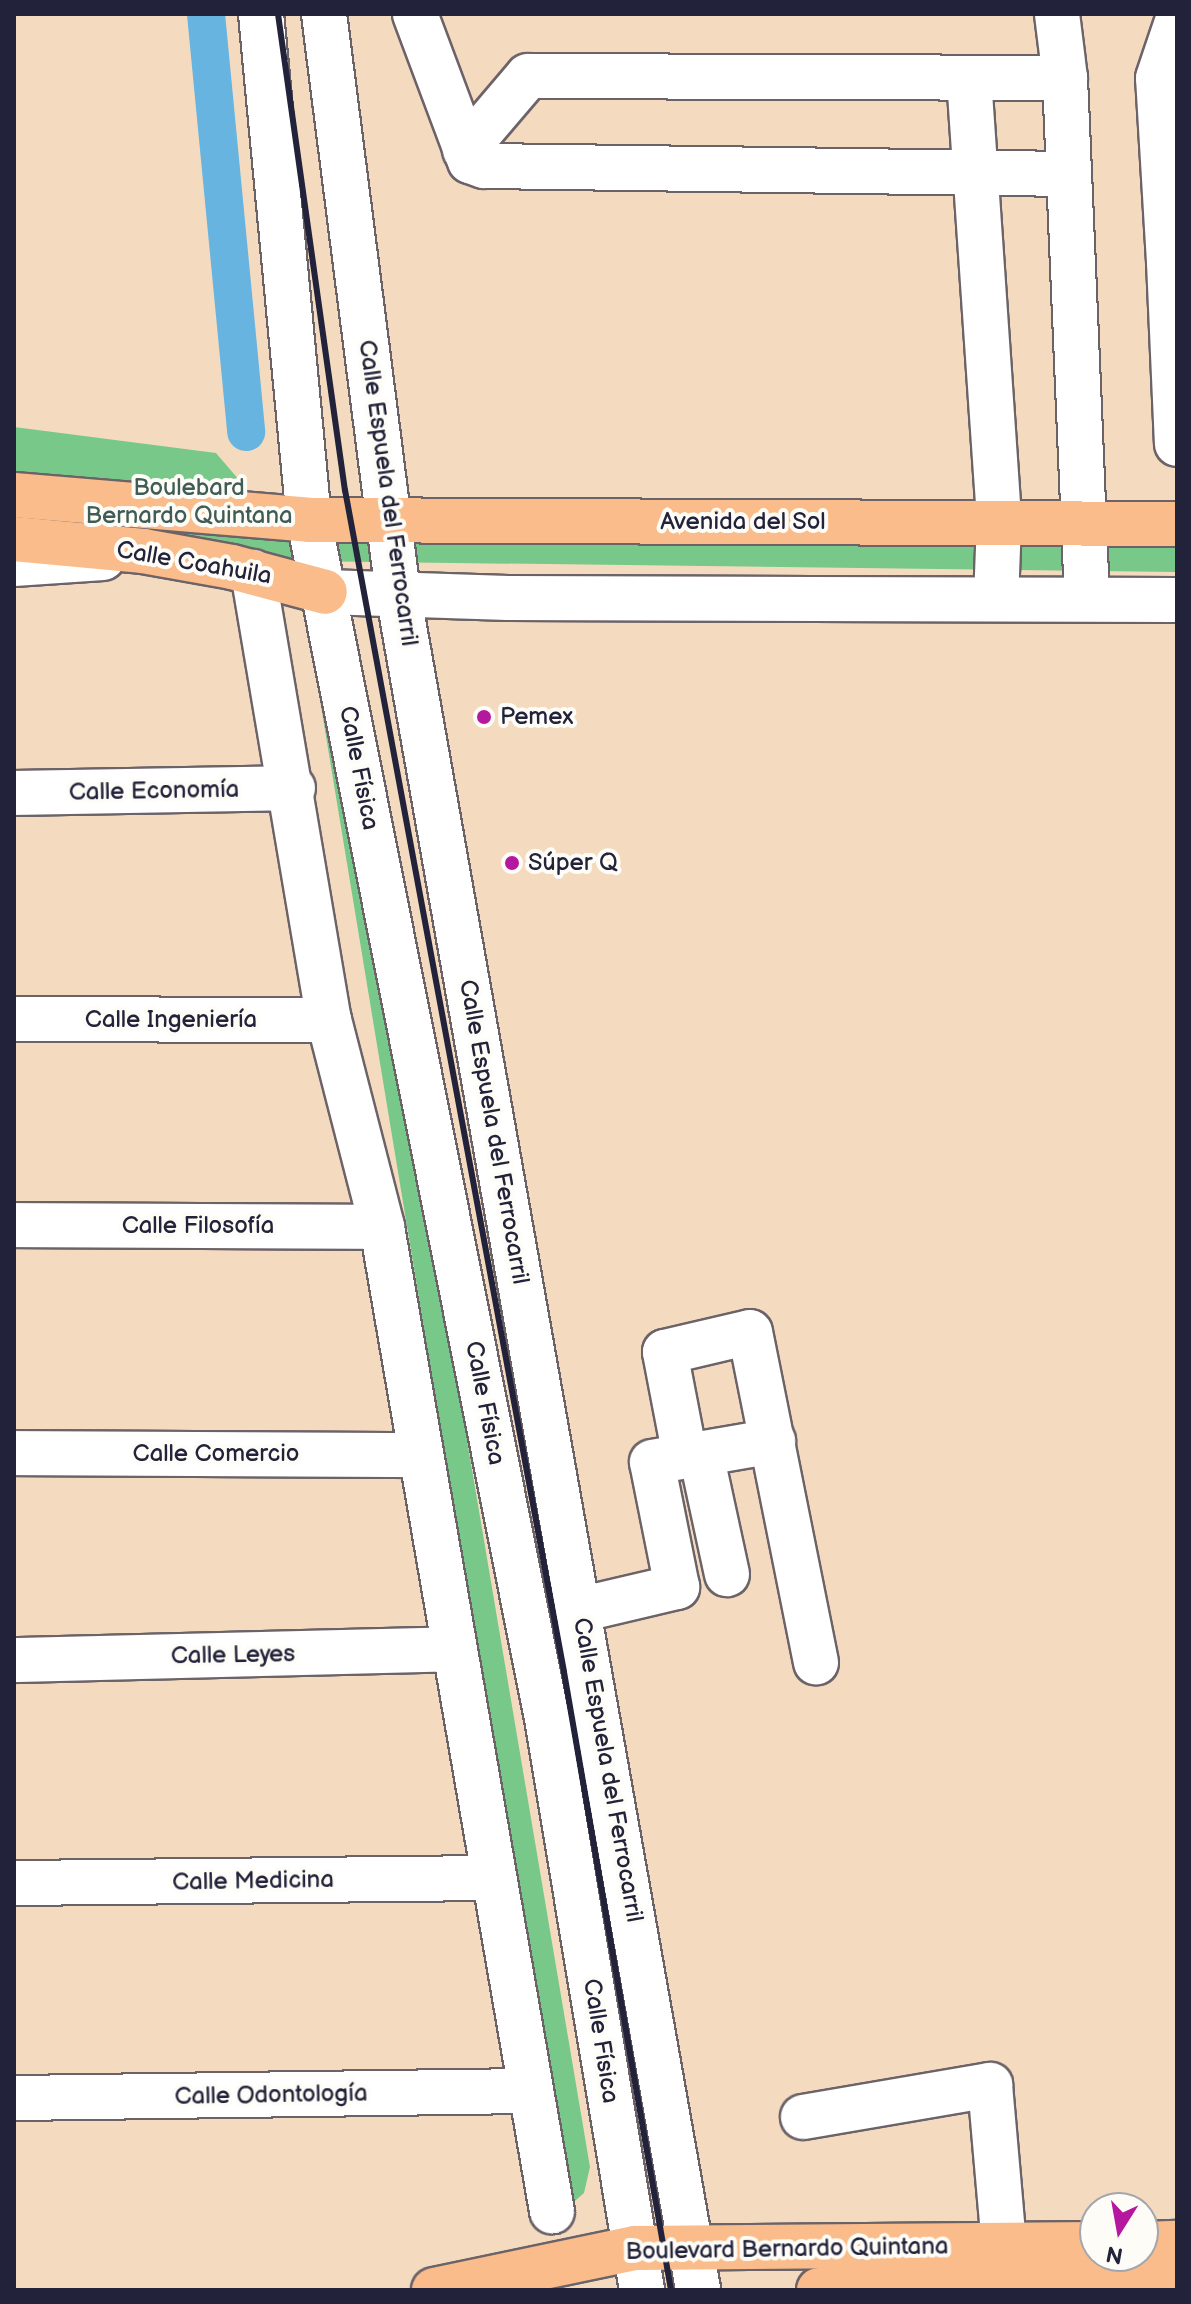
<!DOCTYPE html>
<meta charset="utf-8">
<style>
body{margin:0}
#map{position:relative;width:1191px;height:2304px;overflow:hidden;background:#f4dbbf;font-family:"Balsamiq Sans",sans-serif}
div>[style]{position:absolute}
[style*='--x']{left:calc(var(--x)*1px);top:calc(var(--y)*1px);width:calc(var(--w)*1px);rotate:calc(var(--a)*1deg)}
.green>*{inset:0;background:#77c889}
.canal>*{height:38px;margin:-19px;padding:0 19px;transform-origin:19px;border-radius:19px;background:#67b4e1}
.roads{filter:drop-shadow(2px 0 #6c6369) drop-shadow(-2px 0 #6c6369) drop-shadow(0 2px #6c6369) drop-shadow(0 -2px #6c6369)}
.minor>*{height:44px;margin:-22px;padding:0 22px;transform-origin:22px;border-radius:22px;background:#fff}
.major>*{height:44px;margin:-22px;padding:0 22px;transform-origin:22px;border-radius:22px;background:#f9bc8a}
.rail>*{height:6px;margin:-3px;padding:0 3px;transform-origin:3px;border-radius:3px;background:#22223b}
.dots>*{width:22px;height:22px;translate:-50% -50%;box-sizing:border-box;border:4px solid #fdfcf7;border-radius:50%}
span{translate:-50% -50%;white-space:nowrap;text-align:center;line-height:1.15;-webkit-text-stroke:8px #fdfcf7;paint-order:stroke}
.park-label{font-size:24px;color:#405c56}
.street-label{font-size:24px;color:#22223b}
.poi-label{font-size:24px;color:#22223b}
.left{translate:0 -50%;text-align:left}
.frame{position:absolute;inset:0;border:16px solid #22223b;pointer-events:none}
.north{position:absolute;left:1079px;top:2192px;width:80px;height:80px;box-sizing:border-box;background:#fdfcf7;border:2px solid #a5a5ac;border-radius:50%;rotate:191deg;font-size:22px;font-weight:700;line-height:32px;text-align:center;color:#22223b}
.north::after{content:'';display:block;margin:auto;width:28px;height:36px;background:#b5179e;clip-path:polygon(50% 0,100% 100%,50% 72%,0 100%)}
</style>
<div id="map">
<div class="green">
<i style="clip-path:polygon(14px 427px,216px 453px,288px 537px,1177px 547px,1177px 572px,299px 561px,332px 642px,590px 2167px,584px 2193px,569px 2206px,297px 561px,216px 559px,14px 528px)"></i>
</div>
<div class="canal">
<i style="--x:206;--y:14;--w:420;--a:84.5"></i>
</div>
<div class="roads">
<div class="minor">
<i style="--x:261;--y:14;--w:508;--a:84.58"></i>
<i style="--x:309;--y:520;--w:1227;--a:78.77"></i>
<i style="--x:548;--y:1724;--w:574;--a:80.57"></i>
<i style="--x:324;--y:14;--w:584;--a:82.72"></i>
<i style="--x:398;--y:593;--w:1723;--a:79.97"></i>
<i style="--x:415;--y:14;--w:157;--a:69.5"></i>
<i style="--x:470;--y:161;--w:15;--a:20"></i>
<i style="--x:484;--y:166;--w:584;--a:0.78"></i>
<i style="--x:1057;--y:14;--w:64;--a:82.9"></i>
<i style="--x:969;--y:78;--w:445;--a:86.1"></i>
<i style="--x:999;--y:522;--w:77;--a:92.2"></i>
<i style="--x:465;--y:150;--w:97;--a:-49.6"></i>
<i style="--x:528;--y:76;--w:537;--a:0.21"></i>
<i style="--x:1065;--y:78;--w:521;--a:87.58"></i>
<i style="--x:1177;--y:261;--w:8;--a:173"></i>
<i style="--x:1169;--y:262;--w:182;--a:87.5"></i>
<i style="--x:1169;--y:262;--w:184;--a:-93.4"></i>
<i style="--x:1158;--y:78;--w:59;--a:-71.3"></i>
<i style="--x:14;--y:564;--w:89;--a:-3.9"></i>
<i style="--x:253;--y:572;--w:454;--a:80.4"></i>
<i style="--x:329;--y:1020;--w:214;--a:75.6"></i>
<i style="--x:382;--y:1227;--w:999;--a:80.2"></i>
<i style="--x:325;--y:592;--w:183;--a:1.9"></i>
<i style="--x:508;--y:598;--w:669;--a:0.17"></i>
<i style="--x:14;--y:793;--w:279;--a:-1"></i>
<i style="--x:14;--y:1019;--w:315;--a:0.2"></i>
<i style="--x:14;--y:1225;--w:368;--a:0.3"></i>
<i style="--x:14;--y:1453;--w:405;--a:0.3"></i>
<i style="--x:701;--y:1454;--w:123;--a:77.8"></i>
<i style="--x:685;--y:1456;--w:106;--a:-100.9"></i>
<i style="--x:665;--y:1352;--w:87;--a:-13.2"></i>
<i style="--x:750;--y:1332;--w:337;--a:78.7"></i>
<i style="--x:579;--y:1610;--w:101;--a:-13.2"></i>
<i style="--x:677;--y:1587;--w:127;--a:-101.3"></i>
<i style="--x:652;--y:1462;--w:123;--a:-9.8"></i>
<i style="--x:14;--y:1660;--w:438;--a:-1.4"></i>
<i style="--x:14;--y:1883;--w:478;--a:-0.6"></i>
<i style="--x:14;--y:2098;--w:514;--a:-0.78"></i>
<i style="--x:803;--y:2117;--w:190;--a:-9.7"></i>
<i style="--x:990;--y:2085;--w:162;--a:85"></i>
</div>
<div class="major">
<i style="--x:14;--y:495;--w:296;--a:4.8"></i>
<i style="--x:309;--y:520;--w:868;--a:0.26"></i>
<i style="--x:14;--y:539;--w:130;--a:5.3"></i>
<i style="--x:143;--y:551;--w:90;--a:10.2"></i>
<i style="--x:232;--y:567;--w:96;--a:15"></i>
<i style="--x:1143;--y:2244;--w:34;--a:-2"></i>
<i style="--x:434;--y:2290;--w:205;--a:-11.8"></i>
<i style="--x:635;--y:2248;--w:460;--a:-0.5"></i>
<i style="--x:819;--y:2290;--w:358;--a:-1.3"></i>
</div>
</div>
<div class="rail">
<i style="--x:278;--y:14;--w:481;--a:82"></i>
<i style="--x:345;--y:490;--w:1202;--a:79.5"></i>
<i style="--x:564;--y:1672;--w:627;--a:80.18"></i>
</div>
<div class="dots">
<i style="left:484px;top:717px;background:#b5179e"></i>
<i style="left:512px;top:863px;background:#b5179e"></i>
</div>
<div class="park-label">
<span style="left:189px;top:502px">Boulebard<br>Bernardo Quintana</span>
</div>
<div class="street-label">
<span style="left:388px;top:493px;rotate:82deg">Calle Espuela del Ferrocarril</span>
<span style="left:743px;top:522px">Avenida del Sol</span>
<span style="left:194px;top:563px;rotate:10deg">Calle Coahuila</span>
<span style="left:359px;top:768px;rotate:79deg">Calle Física</span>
<span style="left:154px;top:791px;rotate:-1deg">Calle Economía</span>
<span style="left:171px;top:1020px">Calle Ingeniería</span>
<span style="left:494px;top:1132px;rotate:80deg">Calle Espuela del Ferrocarril</span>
<span style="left:198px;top:1226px">Calle Filosofía</span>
<span style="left:485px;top:1403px;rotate:79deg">Calle Física</span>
<span style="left:216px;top:1454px">Calle Comercio</span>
<span style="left:233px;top:1655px;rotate:-1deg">Calle Leyes</span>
<span style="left:608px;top:1770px;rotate:80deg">Calle Espuela del Ferrocarril</span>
<span style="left:253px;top:1881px;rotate:-1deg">Calle Medicina</span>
<span style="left:601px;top:2041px;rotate:81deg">Calle Física</span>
<span style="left:271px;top:2095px;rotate:-1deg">Calle Odontología</span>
<span style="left:787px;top:2249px;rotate:-1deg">Boulevard Bernardo Quintana</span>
</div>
<div class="poi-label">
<span class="left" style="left:500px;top:717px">Pemex</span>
<span class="left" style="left:528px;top:863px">Súper Q</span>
</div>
<div class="frame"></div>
<div class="north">N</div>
</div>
